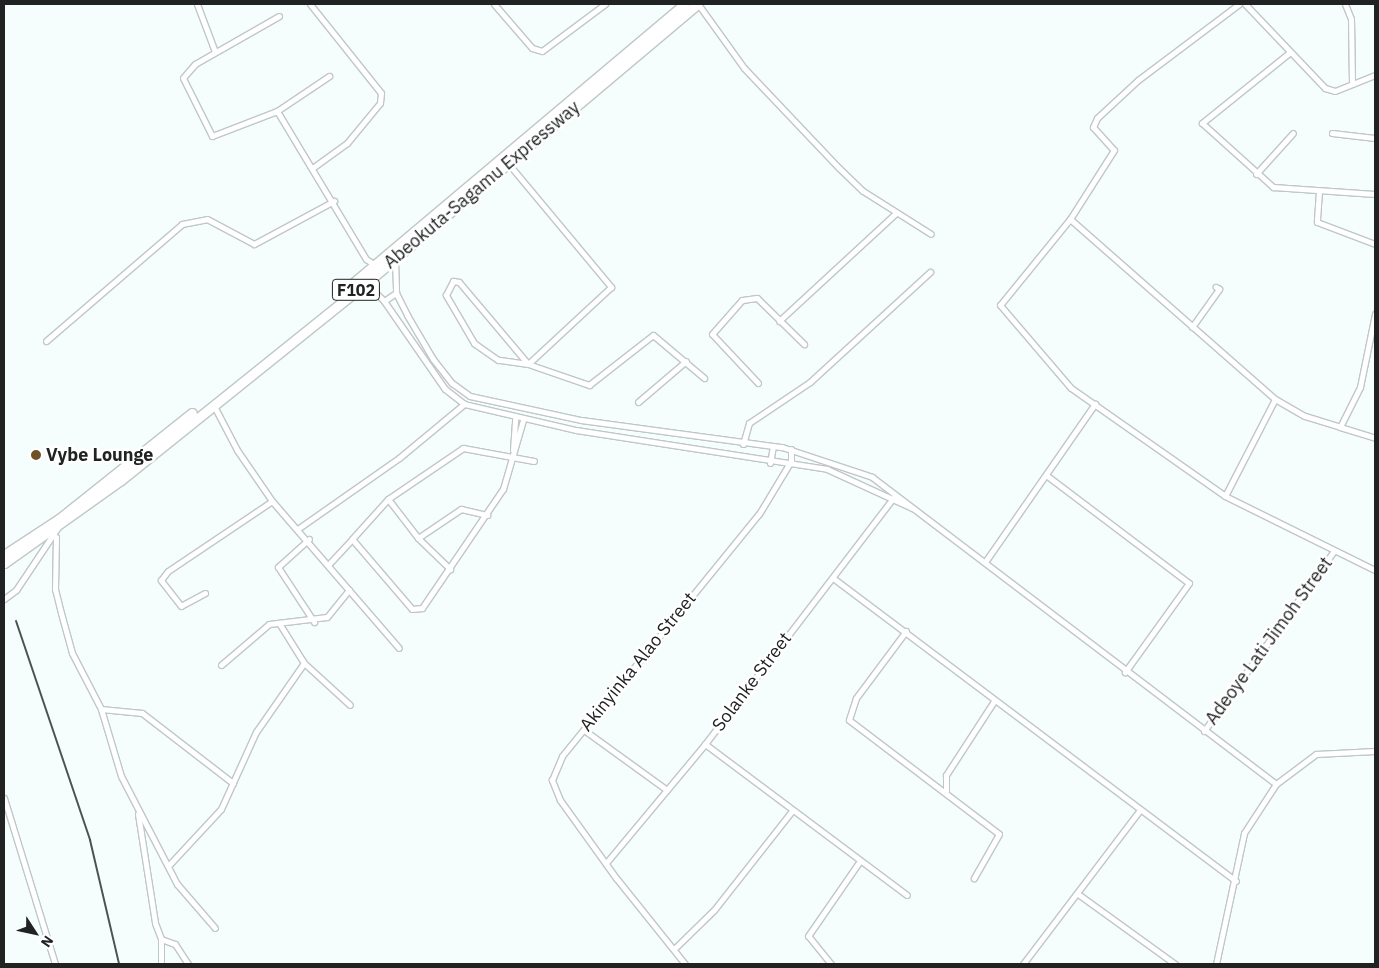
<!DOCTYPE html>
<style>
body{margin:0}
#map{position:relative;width:1379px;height:968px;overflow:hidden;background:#f5fdfd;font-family:"IBM Plex Sans",sans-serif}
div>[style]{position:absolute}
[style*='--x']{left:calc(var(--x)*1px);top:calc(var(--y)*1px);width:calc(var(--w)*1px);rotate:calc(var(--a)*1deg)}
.roads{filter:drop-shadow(1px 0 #c0c7c7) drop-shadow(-1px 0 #c0c7c7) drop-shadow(0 1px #c0c7c7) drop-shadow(0 -1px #c0c7c7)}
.minor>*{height:5px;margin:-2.5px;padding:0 2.5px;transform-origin:2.5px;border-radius:2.5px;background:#fff}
.trunk>*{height:9px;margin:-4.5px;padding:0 4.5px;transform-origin:4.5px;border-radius:4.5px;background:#fff}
.rail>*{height:2px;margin:-1px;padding:0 1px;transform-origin:1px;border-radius:1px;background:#4e5151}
.dots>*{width:14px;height:14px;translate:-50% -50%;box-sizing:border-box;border:2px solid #fff;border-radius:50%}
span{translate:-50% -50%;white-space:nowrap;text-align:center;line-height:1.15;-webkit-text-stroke:5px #fff;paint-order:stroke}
.shield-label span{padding:1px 4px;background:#fff;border:1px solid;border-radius:4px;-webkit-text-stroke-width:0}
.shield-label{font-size:16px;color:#212323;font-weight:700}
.street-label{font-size:18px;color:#212323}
.poi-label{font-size:18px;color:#212323;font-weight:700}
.left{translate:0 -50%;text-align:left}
.frame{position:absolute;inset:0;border:5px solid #212323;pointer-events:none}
.north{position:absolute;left:10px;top:908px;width:50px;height:50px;-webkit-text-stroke:4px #fff;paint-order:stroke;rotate:125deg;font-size:14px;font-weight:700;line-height:20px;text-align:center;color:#212323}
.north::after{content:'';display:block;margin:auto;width:18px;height:22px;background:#212323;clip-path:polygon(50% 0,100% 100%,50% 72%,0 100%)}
</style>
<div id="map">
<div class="roads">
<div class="minor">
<i style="--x:197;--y:4;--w:51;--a:69.4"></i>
<i style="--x:310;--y:4;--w:114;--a:51.4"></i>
<i style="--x:381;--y:93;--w:10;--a:96"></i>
<i style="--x:380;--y:103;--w:52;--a:129.5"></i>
<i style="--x:347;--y:143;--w:41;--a:144"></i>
<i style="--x:494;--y:4;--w:58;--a:49.2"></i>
<i style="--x:532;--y:48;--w:10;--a:17"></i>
<i style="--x:542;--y:51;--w:79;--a:-36.7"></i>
<i style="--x:698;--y:4;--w:79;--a:54.3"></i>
<i style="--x:744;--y:68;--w:138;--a:46.5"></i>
<i style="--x:839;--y:168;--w:33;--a:44"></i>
<i style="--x:863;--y:191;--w:80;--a:32.3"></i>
<i style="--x:1239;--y:4;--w:126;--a:143"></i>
<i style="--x:1138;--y:80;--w:56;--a:137.2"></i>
<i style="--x:1097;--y:118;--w:10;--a:114"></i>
<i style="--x:1093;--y:127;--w:31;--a:48"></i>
<i style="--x:1114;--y:150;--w:82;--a:122.5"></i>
<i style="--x:1070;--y:219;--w:273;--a:41.3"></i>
<i style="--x:1275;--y:399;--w:34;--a:30"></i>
<i style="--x:1305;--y:416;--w:37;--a:17"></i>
<i style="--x:1340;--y:427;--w:45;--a:-63.4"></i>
<i style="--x:1360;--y:387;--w:75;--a:-78.4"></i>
<i style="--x:1245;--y:4;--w:116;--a:46.4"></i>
<i style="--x:1325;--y:88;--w:10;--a:17"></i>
<i style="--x:1335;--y:91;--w:43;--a:-21.8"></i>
<i style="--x:1345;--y:4;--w:16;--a:68"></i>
<i style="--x:1351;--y:19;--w:65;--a:89.1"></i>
<i style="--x:279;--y:16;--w:97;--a:150.3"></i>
<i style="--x:195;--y:64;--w:18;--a:131"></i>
<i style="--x:183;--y:78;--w:65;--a:63.4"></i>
<i style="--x:212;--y:136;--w:70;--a:-21"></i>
<i style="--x:277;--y:111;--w:173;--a:59"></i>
<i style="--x:366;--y:259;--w:11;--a:34"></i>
<i style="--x:1289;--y:53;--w:112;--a:141.2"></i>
<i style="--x:1202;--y:123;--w:96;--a:42"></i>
<i style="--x:1273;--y:187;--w:102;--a:3.9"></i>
<i style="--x:277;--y:111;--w:63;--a:-33.9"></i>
<i style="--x:1332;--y:133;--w:43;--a:6.6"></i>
<i style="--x:507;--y:162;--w:163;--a:50.2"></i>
<i style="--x:611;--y:287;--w:113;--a:137.1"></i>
<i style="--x:528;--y:364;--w:30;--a:-172"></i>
<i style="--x:498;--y:360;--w:29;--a:-145"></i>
<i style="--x:474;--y:343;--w:56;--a:-120.3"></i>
<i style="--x:446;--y:295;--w:16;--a:-63"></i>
<i style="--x:453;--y:281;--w:6;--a:9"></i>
<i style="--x:459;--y:282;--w:107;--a:49.9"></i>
<i style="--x:528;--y:364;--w:65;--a:19"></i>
<i style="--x:589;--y:385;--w:81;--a:-38"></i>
<i style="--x:653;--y:335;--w:67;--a:40.1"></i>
<i style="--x:1256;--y:174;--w:55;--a:-47.9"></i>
<i style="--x:1319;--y:191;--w:31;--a:94"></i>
<i style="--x:1317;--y:222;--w:62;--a:20.8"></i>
<i style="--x:1070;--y:219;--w:111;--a:129.1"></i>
<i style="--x:1000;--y:305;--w:109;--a:49.5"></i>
<i style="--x:1071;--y:388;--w:188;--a:35"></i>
<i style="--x:1225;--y:496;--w:109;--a:-62.7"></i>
<i style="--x:395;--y:260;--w:33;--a:88"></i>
<i style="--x:396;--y:293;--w:25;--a:63"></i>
<i style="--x:407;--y:315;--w:51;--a:59.4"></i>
<i style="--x:433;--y:359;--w:31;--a:52"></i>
<i style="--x:452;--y:383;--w:22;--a:36"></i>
<i style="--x:470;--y:396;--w:114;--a:12.2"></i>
<i style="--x:581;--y:420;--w:203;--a:7.7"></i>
<i style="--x:782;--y:447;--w:95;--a:18.4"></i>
<i style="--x:872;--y:477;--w:507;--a:37.23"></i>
<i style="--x:365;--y:283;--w:26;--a:43"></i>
<i style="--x:384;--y:301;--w:107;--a:55.3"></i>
<i style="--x:445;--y:389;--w:24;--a:38"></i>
<i style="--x:464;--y:404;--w:115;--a:13.1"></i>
<i style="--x:576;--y:430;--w:254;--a:8.8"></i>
<i style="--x:827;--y:469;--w:94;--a:24.6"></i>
<i style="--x:384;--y:301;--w:14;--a:-34"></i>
<i style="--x:779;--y:321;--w:159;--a:-42.7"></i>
<i style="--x:1192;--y:327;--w:47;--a:-54.6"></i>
<i style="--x:1219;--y:289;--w:4;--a:-146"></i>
<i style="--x:46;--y:341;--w:179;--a:-40.7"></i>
<i style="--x:182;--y:224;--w:25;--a:-11"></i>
<i style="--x:207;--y:219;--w:53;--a:28"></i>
<i style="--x:254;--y:244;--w:91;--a:-28.3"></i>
<i style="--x:758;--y:383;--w:67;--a:-133.2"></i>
<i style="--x:712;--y:334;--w:45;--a:-48.6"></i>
<i style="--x:742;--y:300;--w:15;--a:-8"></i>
<i style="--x:757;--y:298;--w:66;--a:44.4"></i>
<i style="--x:638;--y:402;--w:63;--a:-40.5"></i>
<i style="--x:213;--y:404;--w:52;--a:62.4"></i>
<i style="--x:237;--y:450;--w:62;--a:55.5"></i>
<i style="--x:272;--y:501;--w:194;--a:49.2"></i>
<i style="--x:1340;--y:427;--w:37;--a:17"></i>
<i style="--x:743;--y:444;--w:22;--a:-74"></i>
<i style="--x:749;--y:423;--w:73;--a:-33.9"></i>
<i style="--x:810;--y:382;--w:163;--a:-42.5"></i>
<i style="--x:513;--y:450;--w:32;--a:-86"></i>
<i style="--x:770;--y:463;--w:17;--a:-80"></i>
<i style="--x:1046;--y:475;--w:179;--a:37.1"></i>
<i style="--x:1189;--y:583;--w:110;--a:125.7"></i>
<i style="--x:1225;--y:496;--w:167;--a:26.3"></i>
<i style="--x:388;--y:499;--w:49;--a:52.4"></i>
<i style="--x:418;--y:538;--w:45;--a:44.1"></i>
<i style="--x:299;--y:528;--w:122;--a:-35"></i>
<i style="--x:399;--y:458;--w:85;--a:-39.7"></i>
<i style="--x:56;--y:537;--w:52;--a:91.1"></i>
<i style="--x:55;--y:589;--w:25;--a:76"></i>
<i style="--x:61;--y:613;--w:41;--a:74.6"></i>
<i style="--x:72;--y:653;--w:63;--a:62.6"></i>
<i style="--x:101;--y:709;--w:70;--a:73.4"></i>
<i style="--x:121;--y:776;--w:122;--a:62.6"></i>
<i style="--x:177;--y:884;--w:58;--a:49.2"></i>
<i style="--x:418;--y:538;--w:52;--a:-34"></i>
<i style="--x:461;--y:509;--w:27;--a:13"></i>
<i style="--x:309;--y:539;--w:42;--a:137.9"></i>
<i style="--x:278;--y:567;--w:66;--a:56.8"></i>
<i style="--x:352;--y:539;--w:54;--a:-48"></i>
<i style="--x:388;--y:499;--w:91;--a:-34.2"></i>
<i style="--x:463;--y:448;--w:72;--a:10.4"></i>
<i style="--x:985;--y:562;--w:193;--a:-55.2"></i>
<i style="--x:328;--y:565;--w:35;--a:-47"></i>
<i style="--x:352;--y:539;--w:92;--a:49.4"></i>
<i style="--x:412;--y:609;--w:10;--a:-6"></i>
<i style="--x:422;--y:608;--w:144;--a:-55.8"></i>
<i style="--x:503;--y:489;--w:72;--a:-73.8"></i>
<i style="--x:833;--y:578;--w:504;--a:36.94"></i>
<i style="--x:205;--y:593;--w:27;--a:152"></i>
<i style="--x:181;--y:606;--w:33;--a:-128"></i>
<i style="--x:161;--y:580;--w:11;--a:-52"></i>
<i style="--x:168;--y:571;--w:125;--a:-33.9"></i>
<i style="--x:4;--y:599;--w:15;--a:-37"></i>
<i style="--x:16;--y:590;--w:79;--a:-56.3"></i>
<i style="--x:279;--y:623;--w:47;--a:58"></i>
<i style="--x:304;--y:663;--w:62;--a:42.4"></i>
<i style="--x:906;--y:631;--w:84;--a:126.7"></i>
<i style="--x:856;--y:698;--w:23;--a:108"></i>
<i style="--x:849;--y:720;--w:188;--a:37.2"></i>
<i style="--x:999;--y:834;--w:51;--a:119.6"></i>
<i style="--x:221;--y:665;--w:63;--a:-40.5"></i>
<i style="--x:269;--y:624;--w:58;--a:-6.9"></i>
<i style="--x:327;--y:617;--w:35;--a:-51"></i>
<i style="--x:101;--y:709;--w:41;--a:5.6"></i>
<i style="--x:142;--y:713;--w:115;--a:37.6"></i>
<i style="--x:584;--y:730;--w:102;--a:35.9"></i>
<i style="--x:1204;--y:731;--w:222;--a:-54.2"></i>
<i style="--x:705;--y:744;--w:252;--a:36.8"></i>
<i style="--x:946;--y:791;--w:16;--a:-90"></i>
<i style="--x:946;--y:775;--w:88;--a:-57"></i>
<i style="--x:4;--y:798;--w:174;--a:72.9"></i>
<i style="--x:138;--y:814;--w:110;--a:81.1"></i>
<i style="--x:155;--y:923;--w:17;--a:69"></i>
<i style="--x:161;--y:939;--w:15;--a:20"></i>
<i style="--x:175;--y:944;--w:24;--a:57"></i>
<i style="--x:606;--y:863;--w:155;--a:-50.2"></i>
<i style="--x:705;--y:744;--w:310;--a:-52.6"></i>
<i style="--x:169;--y:865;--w:76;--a:-47.1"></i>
<i style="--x:221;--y:809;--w:85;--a:-65.6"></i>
<i style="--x:256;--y:732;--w:84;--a:-55.2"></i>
<i style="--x:1078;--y:894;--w:120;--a:35.8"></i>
<i style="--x:161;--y:939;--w:25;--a:90"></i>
<i style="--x:674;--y:949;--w:56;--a:-44.3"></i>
<i style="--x:714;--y:910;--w:125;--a:-51.8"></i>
<i style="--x:685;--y:964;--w:110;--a:-128.7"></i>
<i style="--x:616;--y:878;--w:96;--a:-125.7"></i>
<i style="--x:560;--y:800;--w:22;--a:-112"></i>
<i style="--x:552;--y:780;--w:26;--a:-67"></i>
<i style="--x:562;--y:756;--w:312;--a:-50.9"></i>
<i style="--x:759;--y:514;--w:62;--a:-58.9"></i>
<i style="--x:791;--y:461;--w:12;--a:-90"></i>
<i style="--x:831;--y:964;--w:36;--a:-129"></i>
<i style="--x:808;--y:936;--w:91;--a:-55.3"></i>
<i style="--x:1023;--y:964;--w:193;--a:-52.8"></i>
<i style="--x:1216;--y:964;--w:134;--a:-77.9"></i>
<i style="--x:1244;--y:833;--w:59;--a:-56.9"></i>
<i style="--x:1276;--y:784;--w:50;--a:-36.9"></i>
<i style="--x:1316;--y:754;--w:59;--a:-2.9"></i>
</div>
<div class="trunk">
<i style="--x:339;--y:295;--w:452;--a:-40.1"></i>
<i style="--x:4;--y:555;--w:66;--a:-33.2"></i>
<i style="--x:59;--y:519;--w:170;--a:-38.6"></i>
<i style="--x:4;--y:563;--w:143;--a:-35.4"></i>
<i style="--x:121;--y:480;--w:314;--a:-38.8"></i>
<i style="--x:366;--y:283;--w:433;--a:-40.1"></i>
</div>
</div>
<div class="rail">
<i style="--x:16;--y:621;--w:231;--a:71.3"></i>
<i style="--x:90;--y:840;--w:127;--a:76.8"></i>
</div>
<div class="dots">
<i style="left:36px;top:455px;background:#715027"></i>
</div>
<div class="shield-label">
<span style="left:356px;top:290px">F102</span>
</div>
<div class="street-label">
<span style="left:482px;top:185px;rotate:-40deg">Abeokuta-Sagamu Expressway</span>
<span style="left:1269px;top:641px;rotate:-54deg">Adeoye Lati Jimoh Street</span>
<span style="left:638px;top:662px;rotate:-51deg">Akinyinka Alao Street</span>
<span style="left:752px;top:682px;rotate:-53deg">Solanke Street</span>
</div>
<div class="poi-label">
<span class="left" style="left:46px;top:455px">Vybe Lounge</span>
</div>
<div class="frame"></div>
<div class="north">N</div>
</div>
